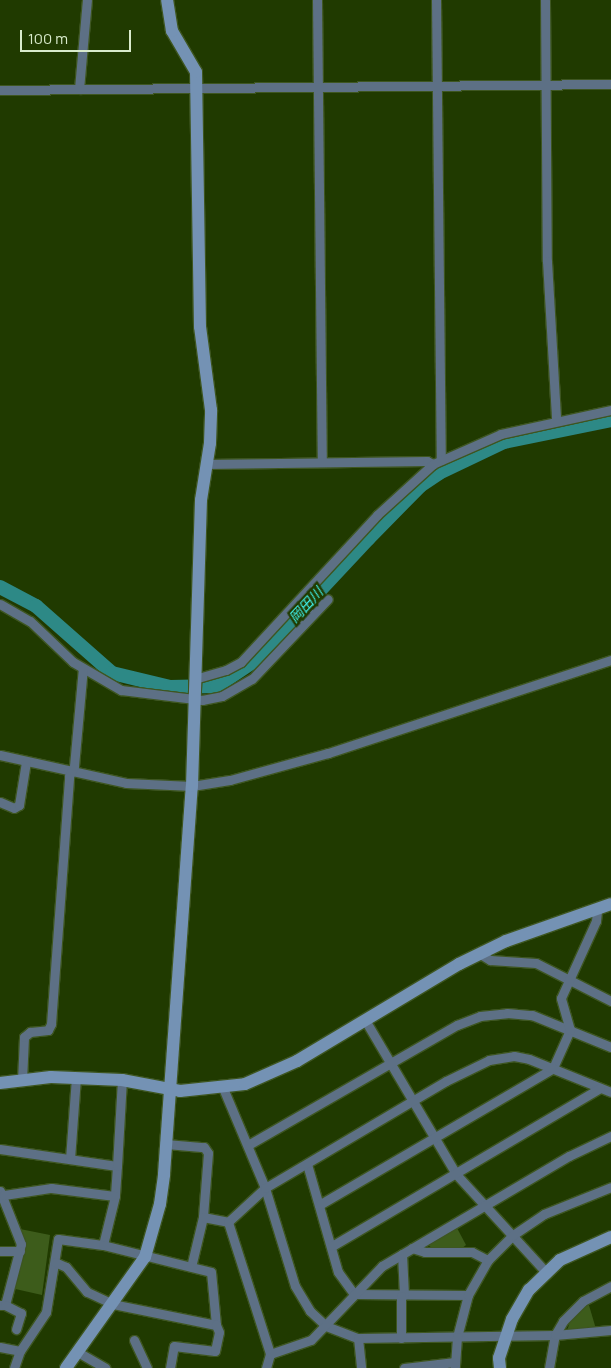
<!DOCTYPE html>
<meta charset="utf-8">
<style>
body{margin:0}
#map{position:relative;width:611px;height:1368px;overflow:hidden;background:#203a00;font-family:Manrope,"Noto Sans JP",sans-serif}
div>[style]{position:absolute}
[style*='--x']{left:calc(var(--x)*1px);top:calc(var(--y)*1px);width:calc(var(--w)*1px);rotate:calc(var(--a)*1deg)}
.green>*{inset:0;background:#3d5c1b}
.river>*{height:14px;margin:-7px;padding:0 7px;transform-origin:7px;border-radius:7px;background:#2d8986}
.roads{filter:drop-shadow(1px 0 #3e5621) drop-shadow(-1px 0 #3e5621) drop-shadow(0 1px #3e5621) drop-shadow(0 -1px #3e5621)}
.street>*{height:9px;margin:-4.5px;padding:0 4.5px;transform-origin:4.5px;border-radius:4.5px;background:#5d7085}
.secondary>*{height:12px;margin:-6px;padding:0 6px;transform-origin:6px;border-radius:6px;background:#7492b4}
span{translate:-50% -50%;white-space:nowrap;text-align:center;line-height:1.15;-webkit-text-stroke:5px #203a00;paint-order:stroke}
.water-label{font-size:14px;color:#3feee8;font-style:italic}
.scale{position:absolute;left:20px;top:30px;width:111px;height:22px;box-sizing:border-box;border:2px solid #d9ebcc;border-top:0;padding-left:6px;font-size:15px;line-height:18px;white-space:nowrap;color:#d9ebcc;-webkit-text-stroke:4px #203a00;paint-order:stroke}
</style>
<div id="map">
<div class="green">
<i style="clip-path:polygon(453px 1228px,457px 1228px,466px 1245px,461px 1249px,434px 1249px,429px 1246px,430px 1241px)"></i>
<i style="clip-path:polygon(20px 1229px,50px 1235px,42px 1295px,11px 1288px,25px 1246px)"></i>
<i style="clip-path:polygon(588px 1302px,596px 1329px,567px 1331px,572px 1315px)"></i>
</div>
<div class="river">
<i style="--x:0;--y:587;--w:41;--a:27.8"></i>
<i style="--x:36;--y:606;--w:101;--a:41.4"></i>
<i style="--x:112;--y:673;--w:60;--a:13.6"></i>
<i style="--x:170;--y:687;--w:47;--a:-1.2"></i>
<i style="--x:217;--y:686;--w:45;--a:-34"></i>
<i style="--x:254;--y:661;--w:167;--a:-46.9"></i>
<i style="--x:368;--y:539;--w:74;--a:-45.5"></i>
<i style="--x:420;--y:486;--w:23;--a:-34"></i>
<i style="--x:439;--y:473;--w:72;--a:-25.5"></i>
<i style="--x:504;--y:442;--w:109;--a:-11.6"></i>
</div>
<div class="roads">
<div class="street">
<i style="--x:317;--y:0;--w:462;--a:89.4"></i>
<i style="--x:436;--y:0;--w:460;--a:89.4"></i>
<i style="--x:545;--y:0;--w:261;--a:89.6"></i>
<i style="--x:547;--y:261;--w:158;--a:86.7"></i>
<i style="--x:79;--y:89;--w:89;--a:-84.9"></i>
<i style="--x:0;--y:90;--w:611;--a:-0.56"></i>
<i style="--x:206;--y:464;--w:221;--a:-0.8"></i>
<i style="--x:427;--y:461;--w:7;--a:27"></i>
<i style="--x:0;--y:604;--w:34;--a:30"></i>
<i style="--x:30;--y:621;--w:59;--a:43.6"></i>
<i style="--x:73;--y:662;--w:56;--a:30.3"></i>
<i style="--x:121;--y:690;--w:82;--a:7"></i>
<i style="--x:202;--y:700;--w:20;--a:-11"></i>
<i style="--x:222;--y:696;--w:34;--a:-30"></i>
<i style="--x:252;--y:679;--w:110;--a:-46.5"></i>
<i style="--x:198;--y:678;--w:29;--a:-16"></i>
<i style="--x:226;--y:670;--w:17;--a:-28"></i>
<i style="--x:241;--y:662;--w:200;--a:-47.2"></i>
<i style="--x:377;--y:515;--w:76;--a:-42.3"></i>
<i style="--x:433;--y:464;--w:74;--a:-23.8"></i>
<i style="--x:501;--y:434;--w:113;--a:-12.3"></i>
<i style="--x:0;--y:755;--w:129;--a:12.5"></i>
<i style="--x:126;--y:783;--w:66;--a:2.6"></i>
<i style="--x:192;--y:786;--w:38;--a:-9"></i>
<i style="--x:230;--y:780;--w:102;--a:-15.4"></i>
<i style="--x:328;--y:753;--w:298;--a:-18.2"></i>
<i style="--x:0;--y:802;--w:15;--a:23"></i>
<i style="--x:14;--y:808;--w:6;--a:-31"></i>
<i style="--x:19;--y:805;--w:44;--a:-80.8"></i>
<i style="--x:480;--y:954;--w:12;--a:31"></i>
<i style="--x:490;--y:960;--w:46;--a:3.7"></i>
<i style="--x:536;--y:963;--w:84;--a:26.9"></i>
<i style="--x:365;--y:1020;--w:179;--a:59.4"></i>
<i style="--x:456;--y:1174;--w:132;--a:47.5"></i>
<i style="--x:22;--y:1080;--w:43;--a:-87.3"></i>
<i style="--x:24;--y:1037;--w:8;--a:-40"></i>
<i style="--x:30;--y:1032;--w:18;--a:-6"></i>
<i style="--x:48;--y:1030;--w:7;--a:-63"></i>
<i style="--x:51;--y:1024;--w:249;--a:-85.8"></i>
<i style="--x:69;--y:776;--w:11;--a:-63"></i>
<i style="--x:74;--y:766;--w:98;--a:-84.8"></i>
<i style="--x:223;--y:1088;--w:108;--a:67.2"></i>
<i style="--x:265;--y:1188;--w:102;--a:73"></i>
<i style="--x:295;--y:1286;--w:29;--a:59"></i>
<i style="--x:310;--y:1311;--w:22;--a:43"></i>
<i style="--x:326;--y:1326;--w:34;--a:21"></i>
<i style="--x:358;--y:1338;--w:197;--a:-0.9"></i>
<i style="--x:555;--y:1335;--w:56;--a:-5.1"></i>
<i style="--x:166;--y:1144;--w:38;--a:5"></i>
<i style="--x:204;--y:1147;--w:7;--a:56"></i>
<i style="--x:208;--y:1153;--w:64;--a:94.5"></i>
<i style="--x:203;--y:1217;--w:51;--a:103.5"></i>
<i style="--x:248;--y:1145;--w:241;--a:-29.9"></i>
<i style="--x:457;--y:1025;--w:25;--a:-21"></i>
<i style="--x:480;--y:1016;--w:27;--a:-6"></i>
<i style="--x:507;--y:1013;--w:25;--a:5"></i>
<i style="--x:532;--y:1015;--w:85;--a:22.1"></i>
<i style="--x:0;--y:1149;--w:118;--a:8.3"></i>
<i style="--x:117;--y:1166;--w:30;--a:94"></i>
<i style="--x:115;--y:1196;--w:50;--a:103.8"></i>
<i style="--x:70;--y:1159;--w:82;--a:-85.8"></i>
<i style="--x:307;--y:1164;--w:112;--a:74"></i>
<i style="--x:338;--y:1272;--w:27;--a:54"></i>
<i style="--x:354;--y:1294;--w:114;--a:0.5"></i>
<i style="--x:468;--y:1295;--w:43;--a:104.7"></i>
<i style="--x:457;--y:1337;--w:31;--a:94"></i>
<i style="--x:117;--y:1166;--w:86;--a:-86.7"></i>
<i style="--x:0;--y:1191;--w:57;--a:68.4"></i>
<i style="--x:21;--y:1244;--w:63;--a:104.7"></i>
<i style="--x:5;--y:1305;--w:5;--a:180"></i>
<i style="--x:4;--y:1195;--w:48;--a:-8.5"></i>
<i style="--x:51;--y:1188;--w:64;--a:7.1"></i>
<i style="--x:319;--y:1205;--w:271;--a:-30.3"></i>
<i style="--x:553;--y:1068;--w:42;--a:-65.9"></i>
<i style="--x:570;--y:1030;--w:33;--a:-106"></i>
<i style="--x:561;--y:998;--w:85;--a:-65.6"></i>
<i style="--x:596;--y:921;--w:10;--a:-84"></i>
<i style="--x:203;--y:1217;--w:25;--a:11"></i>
<i style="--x:228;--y:1222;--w:50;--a:-42.6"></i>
<i style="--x:265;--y:1188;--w:210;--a:-30.6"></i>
<i style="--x:446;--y:1081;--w:48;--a:-26"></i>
<i style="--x:489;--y:1060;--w:25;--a:-9"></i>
<i style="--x:514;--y:1056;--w:15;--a:11"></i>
<i style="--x:529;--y:1059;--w:88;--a:21.9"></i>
<i style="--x:228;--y:1222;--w:139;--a:72.3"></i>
<i style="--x:270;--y:1354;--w:15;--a:106"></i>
<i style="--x:332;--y:1246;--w:311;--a:-30.5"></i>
<i style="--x:412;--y:1248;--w:14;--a:17"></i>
<i style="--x:425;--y:1252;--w:47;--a:0"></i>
<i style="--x:472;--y:1252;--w:18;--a:27"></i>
<i style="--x:0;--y:1251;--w:20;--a:0"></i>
<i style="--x:402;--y:1254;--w:41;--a:87.2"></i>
<i style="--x:468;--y:1295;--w:40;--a:-60.3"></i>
<i style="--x:488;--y:1260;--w:35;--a:-45"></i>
<i style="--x:513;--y:1235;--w:37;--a:-34"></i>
<i style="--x:544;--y:1214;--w:72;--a:-21.9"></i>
<i style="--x:401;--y:1296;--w:42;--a:90"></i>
<i style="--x:5;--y:1305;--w:18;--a:27"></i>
<i style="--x:21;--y:1313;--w:17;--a:107"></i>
<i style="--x:358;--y:1338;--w:30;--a:84"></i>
<i style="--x:134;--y:1340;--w:31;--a:65"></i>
<i style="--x:0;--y:1347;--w:20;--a:11"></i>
<i style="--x:76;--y:1351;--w:34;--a:30"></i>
<i style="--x:270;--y:1354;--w:43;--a:-18.9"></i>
<i style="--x:311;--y:1340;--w:103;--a:-46.2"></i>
<i style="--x:382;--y:1266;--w:217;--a:-30.5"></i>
<i style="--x:569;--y:1156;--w:47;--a:-25.5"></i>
<i style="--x:14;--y:1368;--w:18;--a:-71"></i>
<i style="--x:20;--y:1351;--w:47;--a:-56.3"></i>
<i style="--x:46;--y:1312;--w:74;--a:-80.7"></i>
<i style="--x:58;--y:1239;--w:45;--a:7.6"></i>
<i style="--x:103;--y:1245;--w:111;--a:14"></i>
<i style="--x:211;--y:1272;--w:53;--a:84.6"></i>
<i style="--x:216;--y:1325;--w:105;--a:-168.5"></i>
<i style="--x:113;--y:1304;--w:29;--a:-155"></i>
<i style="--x:87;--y:1292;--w:33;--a:-130"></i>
<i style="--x:66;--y:1267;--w:12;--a:-156"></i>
<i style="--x:170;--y:1368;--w:22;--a:-80"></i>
<i style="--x:174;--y:1346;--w:41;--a:7"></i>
<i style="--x:215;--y:1351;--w:19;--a:-78"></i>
<i style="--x:219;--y:1332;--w:8;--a:-113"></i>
<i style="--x:404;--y:1368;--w:51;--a:-6.7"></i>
<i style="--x:549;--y:1368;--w:34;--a:-80"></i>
<i style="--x:555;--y:1335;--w:16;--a:-60"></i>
<i style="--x:563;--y:1321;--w:28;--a:-45"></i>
<i style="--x:583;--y:1301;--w:32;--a:-28"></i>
</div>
<div class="secondary">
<i style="--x:0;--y:1083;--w:51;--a:-6.7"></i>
<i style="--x:51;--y:1077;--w:71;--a:2.4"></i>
<i style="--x:122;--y:1080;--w:59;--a:10.7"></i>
<i style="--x:180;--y:1091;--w:65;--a:-6.1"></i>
<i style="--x:245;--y:1084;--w:57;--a:-23.9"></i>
<i style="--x:297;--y:1061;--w:189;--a:-30.9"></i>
<i style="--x:459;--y:964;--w:52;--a:-26.1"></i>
<i style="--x:506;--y:941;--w:111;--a:-19.4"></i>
<i style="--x:66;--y:1368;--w:136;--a:-54.6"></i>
<i style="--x:145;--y:1257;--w:55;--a:-74.2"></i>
<i style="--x:160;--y:1204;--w:30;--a:-82"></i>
<i style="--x:164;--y:1174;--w:389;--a:-85.9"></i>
<i style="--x:192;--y:786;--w:286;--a:-88.2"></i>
<i style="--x:201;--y:500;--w:58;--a:-81"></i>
<i style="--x:210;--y:443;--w:33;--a:-88"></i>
<i style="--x:211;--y:410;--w:84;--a:-97.5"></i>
<i style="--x:200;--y:327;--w:255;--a:-90.9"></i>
<i style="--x:196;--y:72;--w:48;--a:-120.3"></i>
<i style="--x:172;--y:31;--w:31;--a:-99"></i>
<i style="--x:500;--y:1368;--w:10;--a:-96"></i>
<i style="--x:499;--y:1358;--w:41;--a:-71.6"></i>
<i style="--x:512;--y:1319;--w:34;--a:-60"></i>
<i style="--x:529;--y:1290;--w:43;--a:-44.1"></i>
<i style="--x:560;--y:1260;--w:56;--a:-24.3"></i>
</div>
</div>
<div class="water-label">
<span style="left:306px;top:605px;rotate:-47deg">岡田川</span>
</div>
<div class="scale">100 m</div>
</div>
